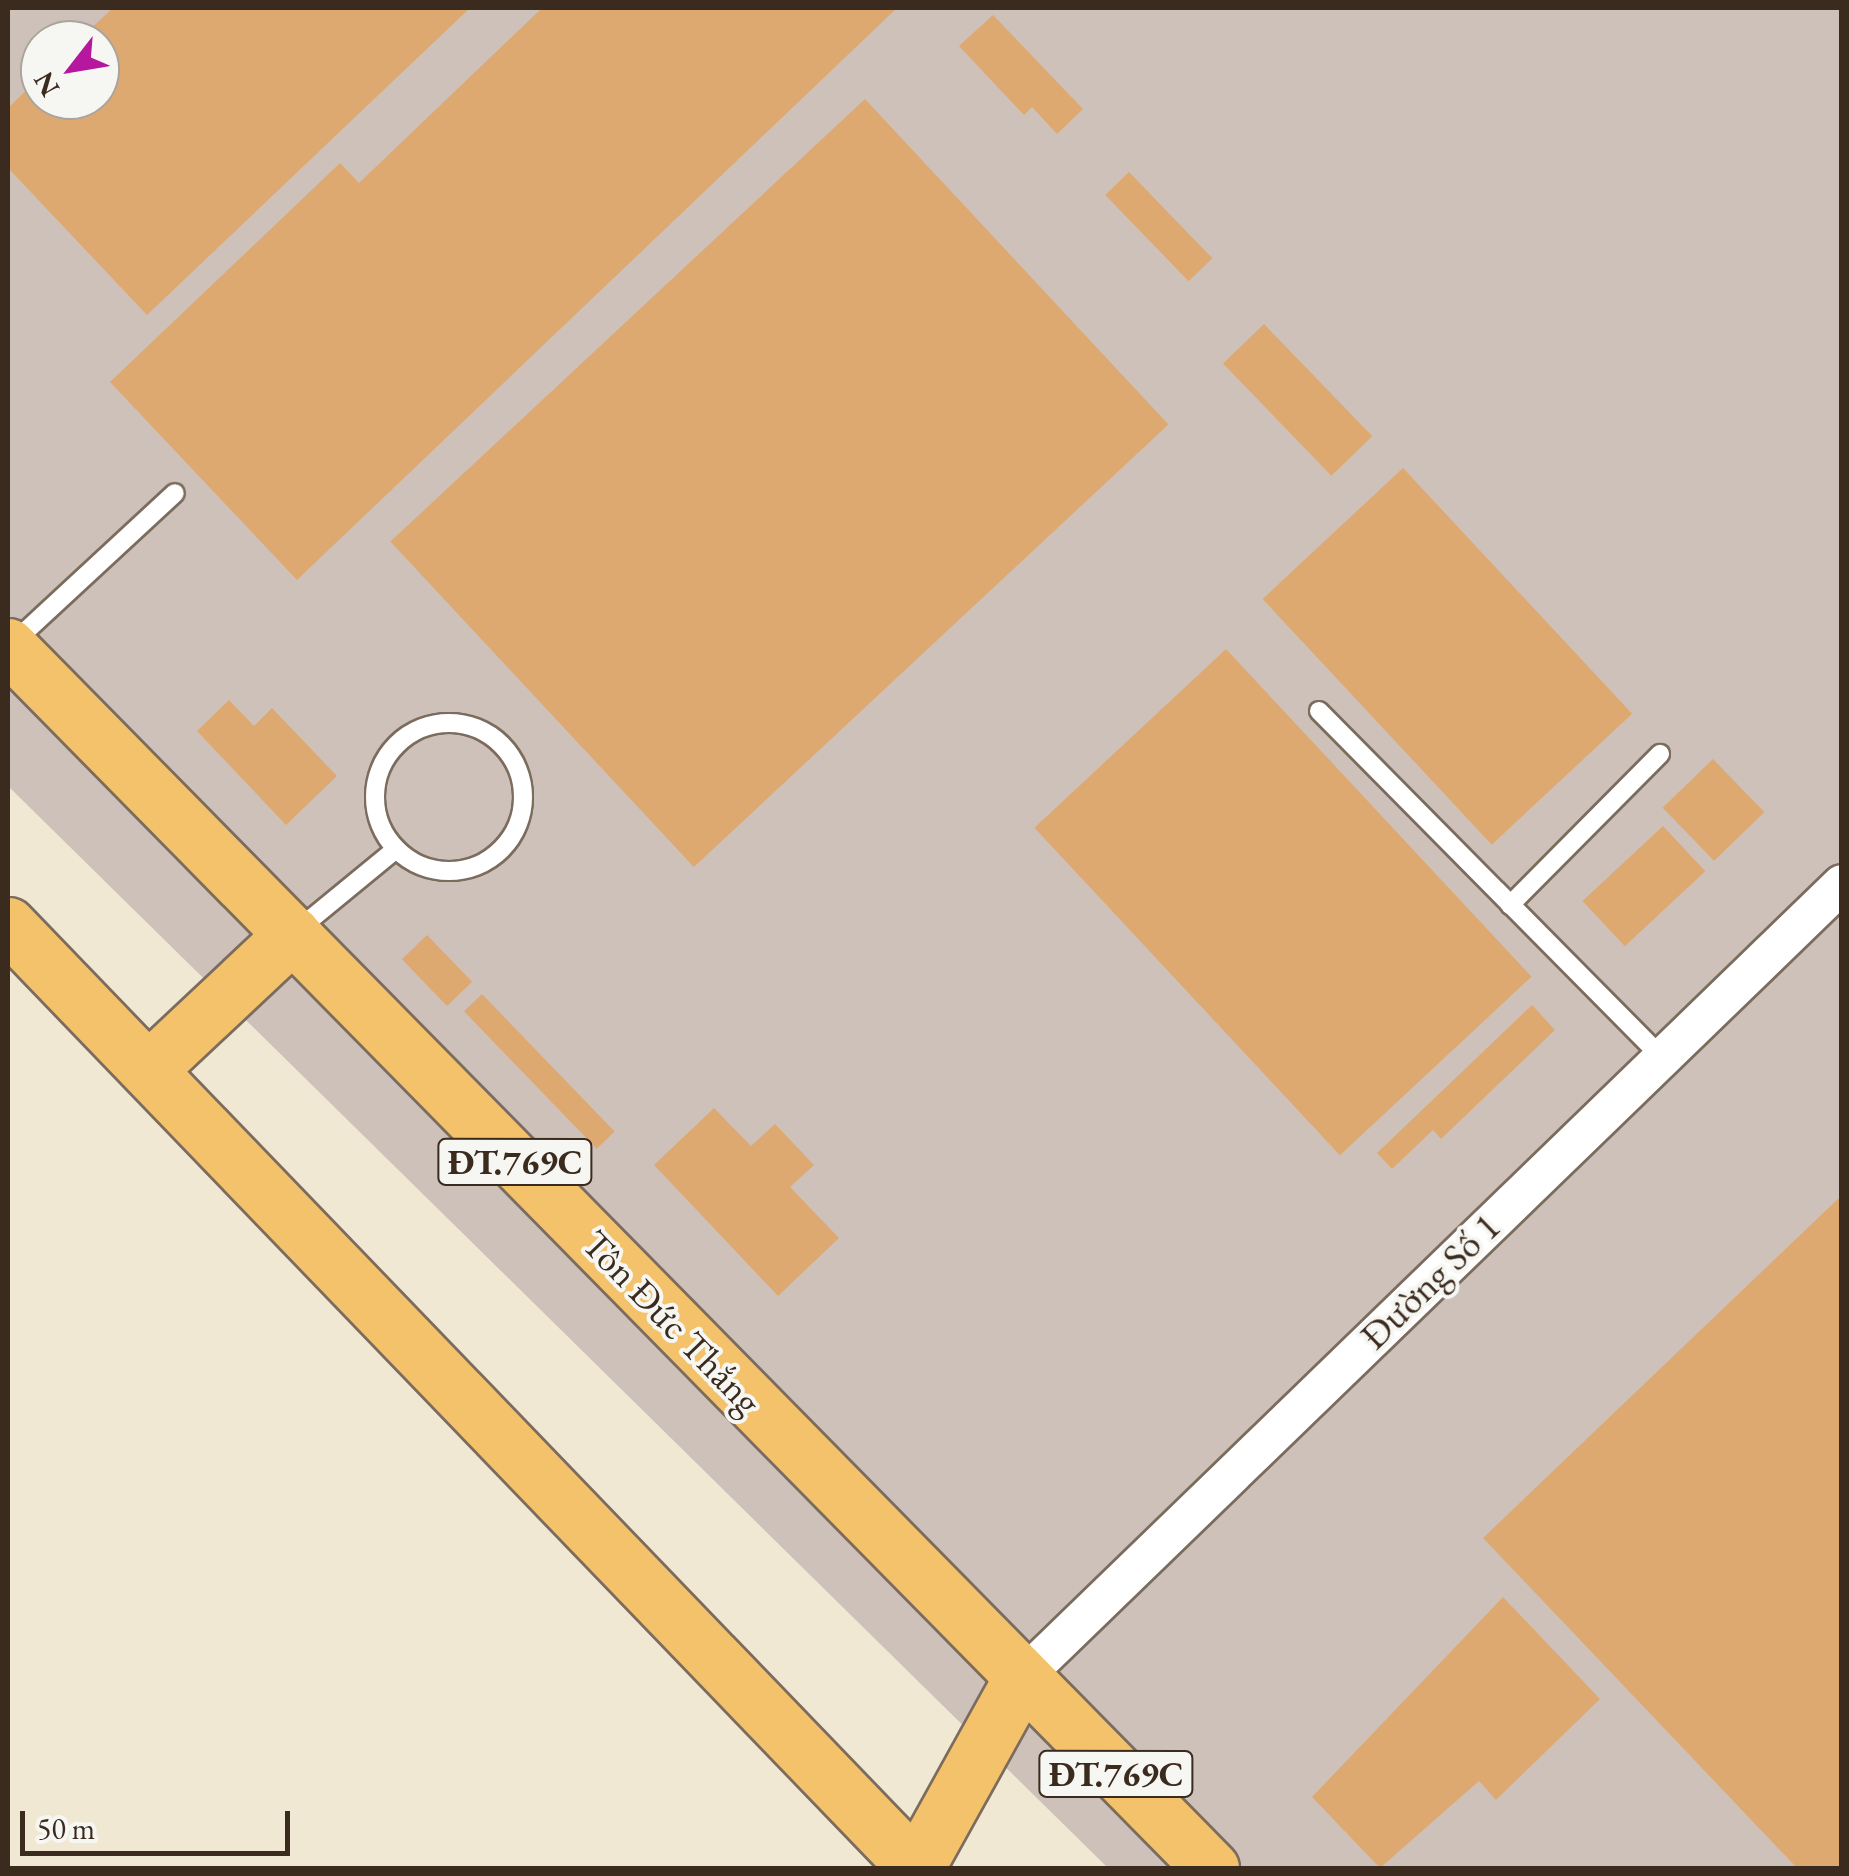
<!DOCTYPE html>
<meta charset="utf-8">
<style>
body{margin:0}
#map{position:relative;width:1849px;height:1876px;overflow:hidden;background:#f1e8d4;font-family:"EB Garamond",serif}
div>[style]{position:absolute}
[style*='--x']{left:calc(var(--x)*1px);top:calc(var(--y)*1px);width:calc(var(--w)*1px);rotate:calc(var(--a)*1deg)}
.industrial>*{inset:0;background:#cec1ba}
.building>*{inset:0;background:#dea971;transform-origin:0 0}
.roads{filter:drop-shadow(2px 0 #7b6c5e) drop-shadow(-2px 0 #7b6c5e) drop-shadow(0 2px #7b6c5e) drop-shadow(0 -2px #7b6c5e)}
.service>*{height:18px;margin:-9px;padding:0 9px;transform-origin:9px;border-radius:9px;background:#fff}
.service>.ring{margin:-9px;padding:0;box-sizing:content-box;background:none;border:18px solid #fff;border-radius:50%}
.minor>*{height:38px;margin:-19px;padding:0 19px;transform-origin:19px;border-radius:19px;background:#fff}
.primary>*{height:55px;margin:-27.5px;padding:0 27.5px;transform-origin:27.5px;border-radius:27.5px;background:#f4c26a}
span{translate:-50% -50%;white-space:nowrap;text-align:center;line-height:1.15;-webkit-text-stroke:8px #f6f6f2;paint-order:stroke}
.shield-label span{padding:2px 8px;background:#f6f6f2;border:2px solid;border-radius:8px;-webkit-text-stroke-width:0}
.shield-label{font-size:35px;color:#3b2a1e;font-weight:700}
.street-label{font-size:38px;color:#3b2a1e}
.frame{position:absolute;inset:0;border:10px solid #3b2a1e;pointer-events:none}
.north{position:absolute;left:20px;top:20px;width:100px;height:100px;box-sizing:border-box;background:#f6f6f2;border:2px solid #aba49d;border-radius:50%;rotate:239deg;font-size:28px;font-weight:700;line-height:40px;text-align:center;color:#3b2a1e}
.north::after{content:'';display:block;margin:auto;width:35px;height:45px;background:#b5179e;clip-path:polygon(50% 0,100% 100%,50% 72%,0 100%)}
.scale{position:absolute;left:20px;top:1811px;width:270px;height:45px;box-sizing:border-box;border:5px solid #3b2a1e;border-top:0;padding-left:12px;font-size:30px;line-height:35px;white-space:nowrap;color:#3b2a1e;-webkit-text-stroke:8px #f6f6f2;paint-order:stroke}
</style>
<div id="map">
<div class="industrial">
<i style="clip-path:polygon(evenodd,8px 8px,1841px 8px,1841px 1868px,1108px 1868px,8px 786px,8px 8px,40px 40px,100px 40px,100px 100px,40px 100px,40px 40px)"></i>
</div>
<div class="building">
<i style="clip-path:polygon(113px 8px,470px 8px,147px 315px,8px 168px,8px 108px,40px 77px,40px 100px,100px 100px,100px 40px,78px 40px)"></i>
<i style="clip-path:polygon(542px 8px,897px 8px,297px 580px,110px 382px,340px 163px,359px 183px)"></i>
<i style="clip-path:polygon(993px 15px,1083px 109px,1057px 134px,1032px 107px,1024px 115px,959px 46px)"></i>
<i style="left:865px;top:99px;width:445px;height:649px;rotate:47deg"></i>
<i style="left:1129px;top:172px;width:120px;height:33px;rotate:46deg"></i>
<i style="left:1264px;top:324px;width:156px;height:57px;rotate:46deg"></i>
<i style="left:1403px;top:468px;width:336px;height:192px;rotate:47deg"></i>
<i style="left:1226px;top:649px;width:448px;height:262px;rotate:47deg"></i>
<i style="clip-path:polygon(229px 700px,254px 726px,272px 708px,337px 776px,286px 825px,197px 731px)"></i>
<i style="left:1713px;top:759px;width:74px;height:70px;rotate:46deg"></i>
<i style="left:1663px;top:826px;width:62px;height:110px;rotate:47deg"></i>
<i style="left:427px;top:935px;width:65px;height:35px;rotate:46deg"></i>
<i style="left:482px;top:994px;width:191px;height:25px;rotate:46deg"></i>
<i style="clip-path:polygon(1532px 1005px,1555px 1030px,1441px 1139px,1433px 1130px,1392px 1169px,1377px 1153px)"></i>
<i style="clip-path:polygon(714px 1108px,751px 1146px,775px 1124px,814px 1165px,790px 1187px,839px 1238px,778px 1296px,654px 1165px)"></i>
<i style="clip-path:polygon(1842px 1195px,1842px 1868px,1797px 1868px,1483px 1538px)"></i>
<i style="clip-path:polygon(1503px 1597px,1600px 1699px,1496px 1800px,1479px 1781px,1380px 1868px,1312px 1797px)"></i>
</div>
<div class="roads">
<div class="service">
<i style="--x:14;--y:642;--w:219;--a:-42.8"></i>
<i style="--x:1319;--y:711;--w:486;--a:45.3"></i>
<i class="ring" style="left:375px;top:723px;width:130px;height:130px"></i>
<i style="--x:1510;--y:905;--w:213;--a:-45.2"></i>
<i style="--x:295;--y:932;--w:131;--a:-39.4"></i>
</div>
<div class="minor">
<i style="--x:1020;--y:1680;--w:1144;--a:-44.08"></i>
</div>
<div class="primary">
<i style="--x:8;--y:646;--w:1715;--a:45.45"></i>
<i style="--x:8;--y:925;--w:1309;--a:46.08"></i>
<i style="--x:149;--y:1069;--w:197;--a:-43.2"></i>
<i style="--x:916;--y:1868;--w:215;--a:-61"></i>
</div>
</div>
<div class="shield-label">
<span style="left:515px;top:1162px">ĐT.769C</span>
<span style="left:1116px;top:1774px">ĐT.769C</span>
</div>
<div class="street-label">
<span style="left:1430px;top:1281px;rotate:-44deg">Đường Số 1</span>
<span style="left:672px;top:1322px;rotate:46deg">Tôn Đức Thắng</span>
</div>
<div class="frame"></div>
<div class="north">N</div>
<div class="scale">50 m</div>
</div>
